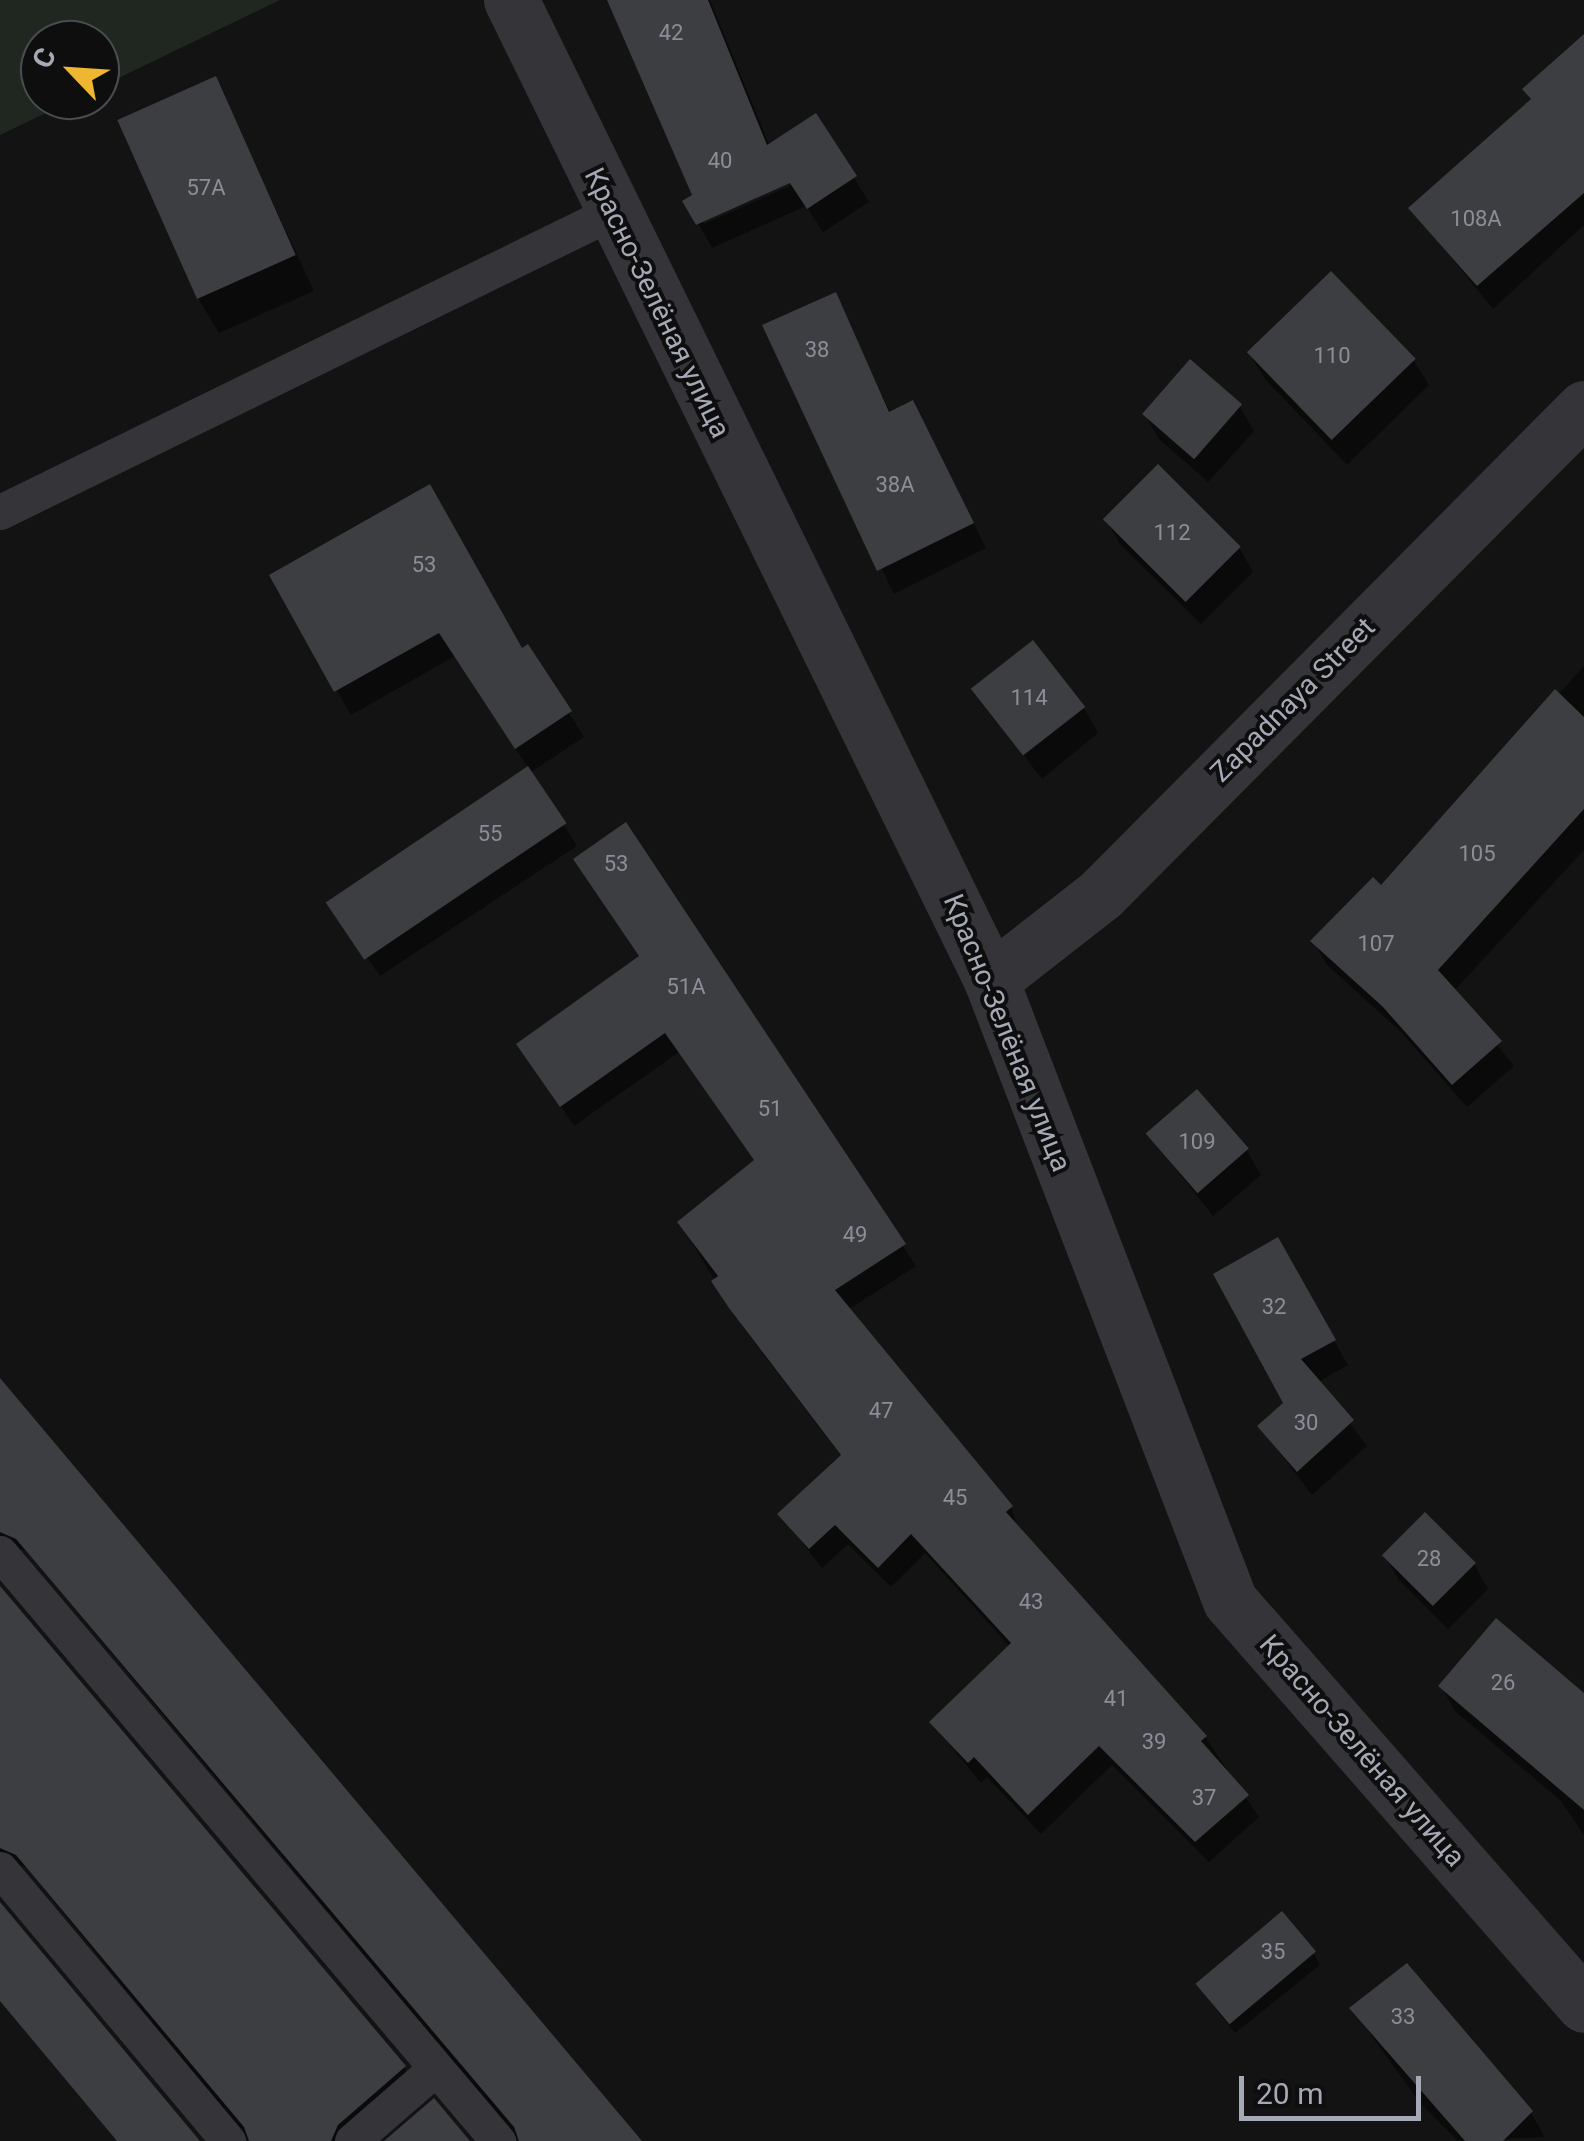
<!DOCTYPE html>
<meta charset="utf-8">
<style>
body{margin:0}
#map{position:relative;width:1584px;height:2141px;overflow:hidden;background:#131314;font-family:Roboto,sans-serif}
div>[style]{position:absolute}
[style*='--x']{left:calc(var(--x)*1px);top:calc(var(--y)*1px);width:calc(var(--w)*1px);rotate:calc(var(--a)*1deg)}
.green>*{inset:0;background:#1f2720}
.shadow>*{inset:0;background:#0007}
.building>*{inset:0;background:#3d3e41;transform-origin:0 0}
.service>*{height:35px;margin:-17.5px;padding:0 17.5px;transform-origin:17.5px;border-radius:17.5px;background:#343439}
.minor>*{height:55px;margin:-27.5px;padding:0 27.5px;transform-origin:27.5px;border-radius:27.5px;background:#343439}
span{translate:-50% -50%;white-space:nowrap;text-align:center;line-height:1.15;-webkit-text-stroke:8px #0e0e0f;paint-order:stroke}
.number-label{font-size:22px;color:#8b8e98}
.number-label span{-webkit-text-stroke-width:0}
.street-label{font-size:28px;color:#a5a9b5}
.north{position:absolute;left:20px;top:20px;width:100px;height:100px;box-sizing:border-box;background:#0e0e0f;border:2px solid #4a4c51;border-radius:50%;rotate:295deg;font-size:28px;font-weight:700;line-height:40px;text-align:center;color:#a5a9b5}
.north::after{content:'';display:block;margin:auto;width:35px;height:45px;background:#eeb631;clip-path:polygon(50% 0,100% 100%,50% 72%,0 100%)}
.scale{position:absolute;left:1239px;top:2076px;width:182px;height:45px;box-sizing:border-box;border:5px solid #a5a9b5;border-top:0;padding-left:12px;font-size:30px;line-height:35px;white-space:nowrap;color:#a5a9b5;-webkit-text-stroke:8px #0e0e0f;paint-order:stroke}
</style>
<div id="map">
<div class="green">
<i style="clip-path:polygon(0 0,280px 0,100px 87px,100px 40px,40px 40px,40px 100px,73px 100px,0 135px)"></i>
</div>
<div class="shadow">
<i style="clip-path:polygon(evenodd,608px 0,710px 0,770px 147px,816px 116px,869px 202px,823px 232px,806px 206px,712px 248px,686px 202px,695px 196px,608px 0,801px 175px,803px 180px,704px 224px,704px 218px,801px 175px)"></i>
<i style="clip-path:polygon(1584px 37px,1584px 225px,1493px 309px,1412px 209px,1532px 102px,1525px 90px)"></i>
<i style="clip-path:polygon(215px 79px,314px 291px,219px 333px,198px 298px)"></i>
<i style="clip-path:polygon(1331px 274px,1414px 361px,1429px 385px,1347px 465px,1264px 378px,1250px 354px)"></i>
<i style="clip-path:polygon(835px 295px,891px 414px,926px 428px,986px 548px,894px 594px,766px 326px)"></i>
<i style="clip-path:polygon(1240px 407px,1254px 431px,1208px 482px,1159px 439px,1145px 415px)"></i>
<i style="clip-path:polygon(1106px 520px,1239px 547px,1253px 572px,1201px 624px,1120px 544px)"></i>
<i style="clip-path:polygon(272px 576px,522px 651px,528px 647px,584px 737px,530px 773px,577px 846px,380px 976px,331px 906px,529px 769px,455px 656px,351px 715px)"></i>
<i style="clip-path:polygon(1584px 666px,1584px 850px,1454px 991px,1514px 1066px,1467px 1107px,1400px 1031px,1327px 965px,1313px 941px,1381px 889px)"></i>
<i style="clip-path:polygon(975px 691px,1084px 708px,1098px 733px,1042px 779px)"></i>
<i style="clip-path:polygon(625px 825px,916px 1266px,848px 1310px,1011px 1507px,1019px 1531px,1205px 1737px,1259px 1817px,1209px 1862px,1112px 1765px,1041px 1834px,987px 1777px,981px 1783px,932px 1723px,1010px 1647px,925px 1553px,891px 1587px,848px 1544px,822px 1568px,780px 1514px,842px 1457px,744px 1329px,680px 1223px,756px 1162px,679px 1052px,574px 1126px,519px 1045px,641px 958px)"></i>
<i style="clip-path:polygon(1149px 1135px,1247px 1151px,1261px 1175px,1213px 1216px)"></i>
<i style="clip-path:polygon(1277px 1241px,1348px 1365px,1318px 1382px,1367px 1446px,1312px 1495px,1260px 1427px,1287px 1404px)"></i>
<i style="clip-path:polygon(0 1382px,638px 2141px,520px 2141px,26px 1551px,0 1545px)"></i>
<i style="clip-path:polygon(1385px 1556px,1474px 1564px,1488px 1589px,1448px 1629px,1399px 1580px)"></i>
<i style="clip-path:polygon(0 1590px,404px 2067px,411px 2079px,342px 2141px,249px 2141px,26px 1867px,0 1861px)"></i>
<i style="clip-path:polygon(1441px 1686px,1584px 1704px,1584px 1835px,1561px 1801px,1455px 1711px)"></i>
<i style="clip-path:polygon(1314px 1954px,1320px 1965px,1235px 2033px,1204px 1994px)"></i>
<i style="clip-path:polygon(1352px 2009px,1531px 2113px,1545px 2137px,1458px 2141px,1421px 2104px)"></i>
</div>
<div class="building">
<i style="clip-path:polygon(607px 0,708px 0,767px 145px,816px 113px,857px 176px,807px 209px,790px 183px,696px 225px,682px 201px,692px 195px)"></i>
<i style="clip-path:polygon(1584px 34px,1584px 193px,1477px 286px,1408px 208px,1531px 99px,1522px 89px)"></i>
<i style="left:216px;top:76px;width:196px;height:108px;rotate:66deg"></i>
<i style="left:1331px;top:271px;width:122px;height:117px;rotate:46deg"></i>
<i style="clip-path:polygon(836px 292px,889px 412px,913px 400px,974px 523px,877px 571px,762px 325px)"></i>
<i style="left:1190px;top:359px;width:69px;height:73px;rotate:41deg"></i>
<i style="left:1158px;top:464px;width:117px;height:78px;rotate:45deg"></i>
<i style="clip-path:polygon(430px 484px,522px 648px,528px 644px,572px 711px,515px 749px,439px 633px,334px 692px,269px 575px)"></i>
<i style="left:1033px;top:640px;width:85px;height:79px;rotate:52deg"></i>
<i style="clip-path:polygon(1555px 689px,1584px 717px,1584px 809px,1438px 970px,1502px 1041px,1452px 1085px,1383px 1007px,1310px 941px,1373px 877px,1381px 885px)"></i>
<i style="left:528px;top:766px;width:69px;height:244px;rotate:56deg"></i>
<i style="clip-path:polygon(626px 822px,906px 1244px,835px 1290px,1013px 1506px,1006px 1512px,1207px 1736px,1201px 1741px,1249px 1795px,1195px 1842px,1099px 1746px,1028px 1815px,974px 1757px,968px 1763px,929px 1722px,1011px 1643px,911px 1534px,878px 1568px,835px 1525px,809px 1549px,777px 1514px,841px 1455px,729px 1308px,711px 1281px,718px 1276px,677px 1222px,754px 1160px,665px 1033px,560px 1107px,516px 1044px,639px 956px,573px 859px)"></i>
<i style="left:1197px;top:1089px;width:79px;height:68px;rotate:49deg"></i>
<i style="clip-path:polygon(1278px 1237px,1336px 1340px,1301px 1359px,1354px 1420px,1297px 1472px,1257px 1426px,1283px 1403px,1213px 1274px)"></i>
<i style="clip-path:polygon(0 1378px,642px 2141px,519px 2141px,514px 2127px,16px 1539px,0 1532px)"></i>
<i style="left:1425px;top:1512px;width:72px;height:61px;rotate:45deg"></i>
<i style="clip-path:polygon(0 1586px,406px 2066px,338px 2125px,331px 2141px,249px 2141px,244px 2127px,16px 1855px,0 1848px)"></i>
<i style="clip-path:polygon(1496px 1618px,1584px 1693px,1584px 1810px,1438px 1686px)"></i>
<i style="clip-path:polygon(0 1902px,200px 2141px,117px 2141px,0 2001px)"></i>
<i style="left:1282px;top:1911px;width:53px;height:113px;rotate:50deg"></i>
<i style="clip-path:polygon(1407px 1963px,1533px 2111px,1503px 2141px,1465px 2141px,1349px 2008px)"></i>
<i style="clip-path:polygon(434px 2098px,470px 2141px,384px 2141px)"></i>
</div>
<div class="service">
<i style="--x:0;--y:512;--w:680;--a:-26.08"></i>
<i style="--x:0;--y:1553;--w:771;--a:49.74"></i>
<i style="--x:0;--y:1869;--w:355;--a:50"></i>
<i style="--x:352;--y:2141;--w:111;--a:-41"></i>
</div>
<div class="minor">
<i style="--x:511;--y:0;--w:1091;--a:63.9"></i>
<i style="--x:991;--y:980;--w:665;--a:68.95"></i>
<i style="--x:1230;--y:1601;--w:537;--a:48.77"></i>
<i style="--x:991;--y:980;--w:140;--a:-38"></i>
<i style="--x:1101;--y:894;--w:685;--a:-45.18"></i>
</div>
<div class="number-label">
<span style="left:671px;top:33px">42</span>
<span style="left:720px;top:161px">40</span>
<span style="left:206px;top:188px">57А</span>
<span style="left:1476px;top:219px">108А</span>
<span style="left:817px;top:350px">38</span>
<span style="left:1332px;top:356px">110</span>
<span style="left:895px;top:485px">38А</span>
<span style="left:1172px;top:533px">112</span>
<span style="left:424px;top:565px">53</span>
<span style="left:1029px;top:698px">114</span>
<span style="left:490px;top:834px">55</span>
<span style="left:1477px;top:854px">105</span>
<span style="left:616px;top:864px">53</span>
<span style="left:1376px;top:944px">107</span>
<span style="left:686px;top:987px">51А</span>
<span style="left:770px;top:1109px">51</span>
<span style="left:1197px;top:1142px">109</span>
<span style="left:855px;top:1235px">49</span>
<span style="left:1274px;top:1307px">32</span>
<span style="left:881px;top:1411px">47</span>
<span style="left:1306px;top:1423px">30</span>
<span style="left:955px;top:1498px">45</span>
<span style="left:1429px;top:1559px">28</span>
<span style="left:1031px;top:1602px">43</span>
<span style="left:1503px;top:1683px">26</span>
<span style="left:1116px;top:1699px">41</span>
<span style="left:1154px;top:1742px">39</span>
<span style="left:1204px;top:1798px">37</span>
<span style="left:1273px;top:1952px">35</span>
<span style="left:1403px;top:2017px">33</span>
</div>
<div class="street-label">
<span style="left:657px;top:303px;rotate:64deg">Красно-Зелёная улица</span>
<span style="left:1293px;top:700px;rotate:-45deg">Zapadnaya Street</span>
<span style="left:1007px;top:1033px;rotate:68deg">Красно-Зелёная улица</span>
<span style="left:1362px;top:1751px;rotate:49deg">Красно-Зелёная улица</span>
</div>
<div class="north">С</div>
<div class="scale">20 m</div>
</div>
